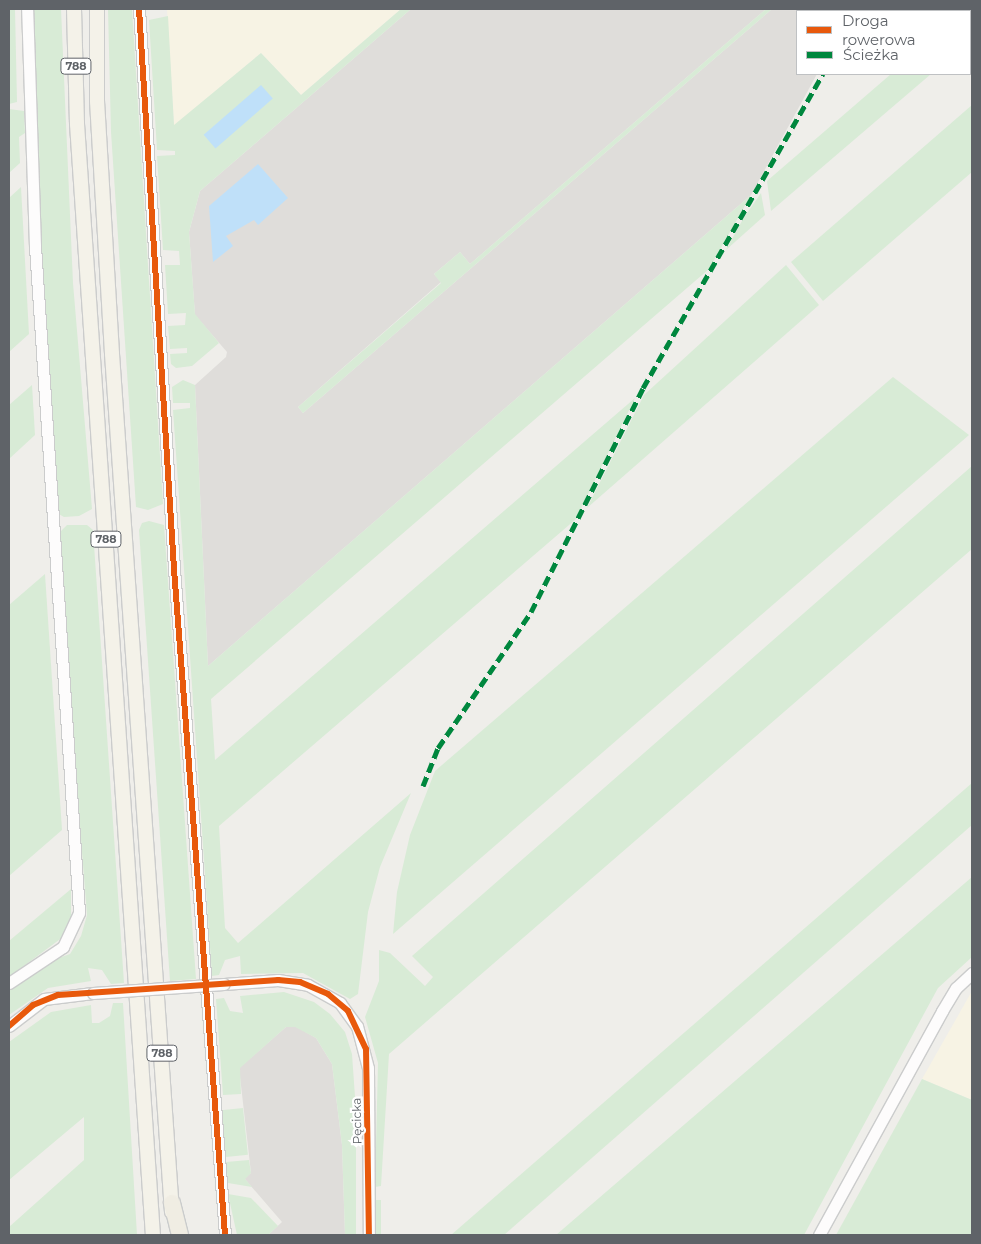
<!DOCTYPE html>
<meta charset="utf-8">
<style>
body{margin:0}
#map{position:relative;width:981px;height:1244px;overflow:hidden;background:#efeeea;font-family:Montserrat,sans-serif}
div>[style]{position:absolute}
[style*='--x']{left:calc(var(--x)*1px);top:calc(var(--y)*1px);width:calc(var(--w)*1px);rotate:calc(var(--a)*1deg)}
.commercial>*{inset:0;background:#f7f3e4}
.industrial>*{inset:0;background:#dfddda}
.green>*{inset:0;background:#d8ebd6;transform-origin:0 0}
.water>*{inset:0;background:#bfe0f9;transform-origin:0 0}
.roads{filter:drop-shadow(1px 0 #cbcccc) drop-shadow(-1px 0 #cbcccc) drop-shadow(0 1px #cbcccc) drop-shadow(0 -1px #cbcccc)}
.minor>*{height:11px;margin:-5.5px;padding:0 5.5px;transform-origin:5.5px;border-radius:5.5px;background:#fdfcfc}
.major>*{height:14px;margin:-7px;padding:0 7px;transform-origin:7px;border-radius:7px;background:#f4f2e9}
.highway>*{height:16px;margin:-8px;padding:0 8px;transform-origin:8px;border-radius:8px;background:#f0ede3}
.bridges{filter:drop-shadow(1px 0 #cbcccc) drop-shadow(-1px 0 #cbcccc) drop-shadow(0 1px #cbcccc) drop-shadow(0 -1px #cbcccc)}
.minor-bridge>*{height:11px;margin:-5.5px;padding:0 5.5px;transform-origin:5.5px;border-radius:5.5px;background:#fdfcfc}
.quiet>*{height:5px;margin-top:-2.5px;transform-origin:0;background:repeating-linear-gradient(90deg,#00873e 0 10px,transparent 0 15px)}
.cycleway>*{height:6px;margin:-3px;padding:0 3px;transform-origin:3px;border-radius:3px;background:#e8590c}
span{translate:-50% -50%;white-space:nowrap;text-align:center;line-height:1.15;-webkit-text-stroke:4.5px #fff;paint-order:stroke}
.shield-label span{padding:1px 4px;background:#fff;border:1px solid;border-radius:4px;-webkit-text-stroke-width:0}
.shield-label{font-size:11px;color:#5f6368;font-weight:700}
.street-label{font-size:12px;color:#5f6368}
.frame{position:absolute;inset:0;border:10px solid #5f6368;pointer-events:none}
.legend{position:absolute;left:796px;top:10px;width:175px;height:65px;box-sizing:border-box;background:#fff;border:1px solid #bfc1c3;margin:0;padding:6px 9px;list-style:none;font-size:15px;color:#5f6368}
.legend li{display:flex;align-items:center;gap:10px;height:25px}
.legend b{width:25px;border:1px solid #bfc1c3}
</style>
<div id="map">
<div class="commercial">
<i style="clip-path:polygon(167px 9px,401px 9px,301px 95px,261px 53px,174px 126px)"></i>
<i style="clip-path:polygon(972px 991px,972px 1100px,922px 1079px)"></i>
</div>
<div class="industrial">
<i style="clip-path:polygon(411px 9px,766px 9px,470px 264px,460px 252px,434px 274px,441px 282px,298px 407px,303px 413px,772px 9px,851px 9px,797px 11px,797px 74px,817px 74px,751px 195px,208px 666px,195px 385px,226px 357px,227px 352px,195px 315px,189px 232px,200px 191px)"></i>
<i style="clip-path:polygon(295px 1026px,316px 1038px,332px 1064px,342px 1145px,345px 1235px,268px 1235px,282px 1222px,244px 1178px,251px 1173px,239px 1068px,286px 1027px)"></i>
</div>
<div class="green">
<i style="clip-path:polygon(9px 9px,15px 9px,17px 102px,9px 104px)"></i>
<i style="clip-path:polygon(29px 9px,61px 9px,73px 283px,92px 509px,79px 516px,64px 517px,57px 513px,32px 140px)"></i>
<i style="clip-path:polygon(108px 9px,132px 9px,163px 504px,148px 510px,136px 507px,111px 132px)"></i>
<i style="clip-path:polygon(401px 9px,411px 9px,200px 191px,189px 232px,195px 314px,219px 343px,192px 366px,176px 368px,171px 364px,170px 354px,187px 353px,187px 348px,170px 349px,168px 326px,185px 325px,186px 313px,168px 314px,165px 265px,180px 265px,179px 251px,163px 250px,157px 156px,175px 155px,175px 151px,157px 150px,149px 20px,168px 16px,174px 125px,261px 53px,301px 95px)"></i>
<i style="clip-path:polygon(766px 9px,772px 9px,303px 413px,298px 407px,441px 283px,434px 274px,460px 252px,470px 264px)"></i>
<i style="clip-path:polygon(891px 74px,931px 74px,771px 211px,767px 181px)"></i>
<i style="clip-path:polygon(972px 105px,972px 172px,823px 301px,791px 262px)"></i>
<i style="clip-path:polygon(9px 109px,24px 111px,25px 133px,19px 137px,20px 163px,9px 173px)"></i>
<i style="clip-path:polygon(21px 187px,29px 334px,9px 352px,9px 198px)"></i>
<i style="clip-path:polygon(761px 193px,765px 215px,726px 250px,743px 219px)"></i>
<i style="clip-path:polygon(751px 195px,709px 269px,211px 699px,215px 760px,635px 398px,576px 519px,219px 826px,225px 928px,238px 943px,411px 793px,380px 867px,368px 912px,358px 994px,350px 999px,303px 973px,241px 974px,240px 956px,225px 960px,219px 975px,212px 976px,173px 410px,190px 408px,190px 403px,173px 403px,172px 387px,183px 380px,195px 385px,208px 666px)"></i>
<i style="clip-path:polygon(786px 265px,819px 305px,587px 508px,644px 395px)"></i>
<i style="clip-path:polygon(893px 377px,969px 435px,393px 934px,397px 892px,410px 835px,435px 771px)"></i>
<i style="clip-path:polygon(32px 385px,35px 435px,9px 459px,9px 405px)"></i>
<i style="clip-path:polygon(972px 466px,972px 549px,389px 1054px,381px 1186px,375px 1187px,378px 1063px,365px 1017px,379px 981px,379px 950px,390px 953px,425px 986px,433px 977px,412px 956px)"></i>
<i style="clip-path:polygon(149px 521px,164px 525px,196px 979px,170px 981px,139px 530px,142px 523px)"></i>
<i style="clip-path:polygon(67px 525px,87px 525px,93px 530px,124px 983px,111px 984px,102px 970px,88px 968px,91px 981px,48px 988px,9px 1015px,9px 989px,47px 962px,70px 954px,81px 936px,87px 915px,57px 535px)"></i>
<i style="clip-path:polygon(45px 574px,62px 830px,9px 876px,9px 605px)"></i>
<i style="clip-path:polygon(972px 783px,972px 825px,504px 1235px,451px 1235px)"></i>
<i style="clip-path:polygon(972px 877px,972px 957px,938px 988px,804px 1235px,556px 1235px)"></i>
<i style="clip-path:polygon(71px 889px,71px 919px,63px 937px,9px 977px,9px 941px)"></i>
<i style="clip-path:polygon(284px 992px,314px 1002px,330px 1014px,345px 1032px,352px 1054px,356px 1111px,356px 1235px,345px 1235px,342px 1145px,332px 1064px,316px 1038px,295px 1027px,286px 1027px,240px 1068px,241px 1094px,223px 1095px,216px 999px,224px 998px,230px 1011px,243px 1013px,240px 996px)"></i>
<i style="clip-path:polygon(113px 1003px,123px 1003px,137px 1235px,9px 1235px,9px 1227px,84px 1160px,84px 1117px,9px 1180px,9px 1042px,51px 1012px,91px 1005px,92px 1023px,99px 1023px,110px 1016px)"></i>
<i style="clip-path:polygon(922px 1079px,972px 1100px,972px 1235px,836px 1235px)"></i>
<i style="left:243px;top:1108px;width:47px;height:22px;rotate:84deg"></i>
<i style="clip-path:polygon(249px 1160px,251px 1173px,245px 1179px,252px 1187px,228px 1183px,226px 1162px)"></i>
<i style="clip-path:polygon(228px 1194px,251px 1198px,278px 1226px,268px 1235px,237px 1235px)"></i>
<i style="left:374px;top:1200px;width:7px;height:35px"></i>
</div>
<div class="water">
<i style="left:261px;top:85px;width:18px;height:76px;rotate:49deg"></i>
<i style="clip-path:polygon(258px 164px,288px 198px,258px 225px,254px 220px,226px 236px,233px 246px,213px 262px,209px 206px)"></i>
</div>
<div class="roads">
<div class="minor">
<i style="--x:139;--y:9;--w:561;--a:86.42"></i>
<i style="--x:174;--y:569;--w:668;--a:85.62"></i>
<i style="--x:9;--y:983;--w:65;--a:-33.7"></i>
<i style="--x:63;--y:947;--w:38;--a:-65"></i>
<i style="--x:79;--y:912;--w:667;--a:-93.78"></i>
<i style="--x:35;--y:246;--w:237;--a:-91.9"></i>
<i style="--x:224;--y:984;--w:54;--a:-4.2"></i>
<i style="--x:278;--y:980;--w:30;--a:9"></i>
<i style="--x:308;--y:985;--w:37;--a:29"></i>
<i style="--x:340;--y:1003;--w:29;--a:54"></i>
<i style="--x:357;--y:1026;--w:43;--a:75.3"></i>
<i style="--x:368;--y:1068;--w:167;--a:89.7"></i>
<i style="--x:9;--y:1026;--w:44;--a:-37.6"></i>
<i style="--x:44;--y:999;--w:49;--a:-7"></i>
<i style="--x:819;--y:1235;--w:256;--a:-61.2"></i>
<i style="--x:942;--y:1011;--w:27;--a:-59"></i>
<i style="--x:956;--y:988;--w:22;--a:-43"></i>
</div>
<div class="major">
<i style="--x:74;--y:9;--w:115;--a:88.5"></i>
<i style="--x:77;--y:124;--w:1114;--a:86.09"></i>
<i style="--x:97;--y:9;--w:92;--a:90"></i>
<i style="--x:97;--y:101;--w:253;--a:86.6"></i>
<i style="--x:112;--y:354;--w:860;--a:86"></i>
</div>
<div class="highway">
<i style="--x:172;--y:1203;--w:33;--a:76"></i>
</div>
</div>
<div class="bridges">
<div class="minor-bridge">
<i style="--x:93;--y:993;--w:131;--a:-3.9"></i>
</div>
</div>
<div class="quiet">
<i style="--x:854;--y:11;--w:2;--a:-63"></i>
<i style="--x:423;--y:786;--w:41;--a:-68.5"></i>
<i style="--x:438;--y:748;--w:165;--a:-55.6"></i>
<i style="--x:531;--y:612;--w:250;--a:-63.4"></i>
<i style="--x:643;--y:388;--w:362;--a:-60.2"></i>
</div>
<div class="cycleway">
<i style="--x:139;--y:9;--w:561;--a:86.42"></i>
<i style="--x:174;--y:569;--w:668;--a:85.62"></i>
<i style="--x:9;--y:1026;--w:32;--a:-41"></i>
<i style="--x:33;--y:1005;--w:27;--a:-22"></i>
<i style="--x:58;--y:995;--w:221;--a:-3.9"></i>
<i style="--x:278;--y:980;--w:22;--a:5"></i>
<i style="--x:300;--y:982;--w:30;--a:23"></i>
<i style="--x:328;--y:994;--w:26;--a:40"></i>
<i style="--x:348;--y:1011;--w:42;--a:64.7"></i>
<i style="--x:366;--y:1049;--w:186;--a:89.1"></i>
</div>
<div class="shield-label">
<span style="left:76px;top:66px">788</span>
<span style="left:106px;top:539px">788</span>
<span style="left:162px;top:1053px">788</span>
</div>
<div class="street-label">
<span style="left:357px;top:1121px;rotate:-91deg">Pęcicka</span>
</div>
<div class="frame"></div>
<ul class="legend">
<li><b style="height:6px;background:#e8590c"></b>Droga rowerowa</li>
<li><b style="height:6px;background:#00873e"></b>Ścieżka</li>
</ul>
</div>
